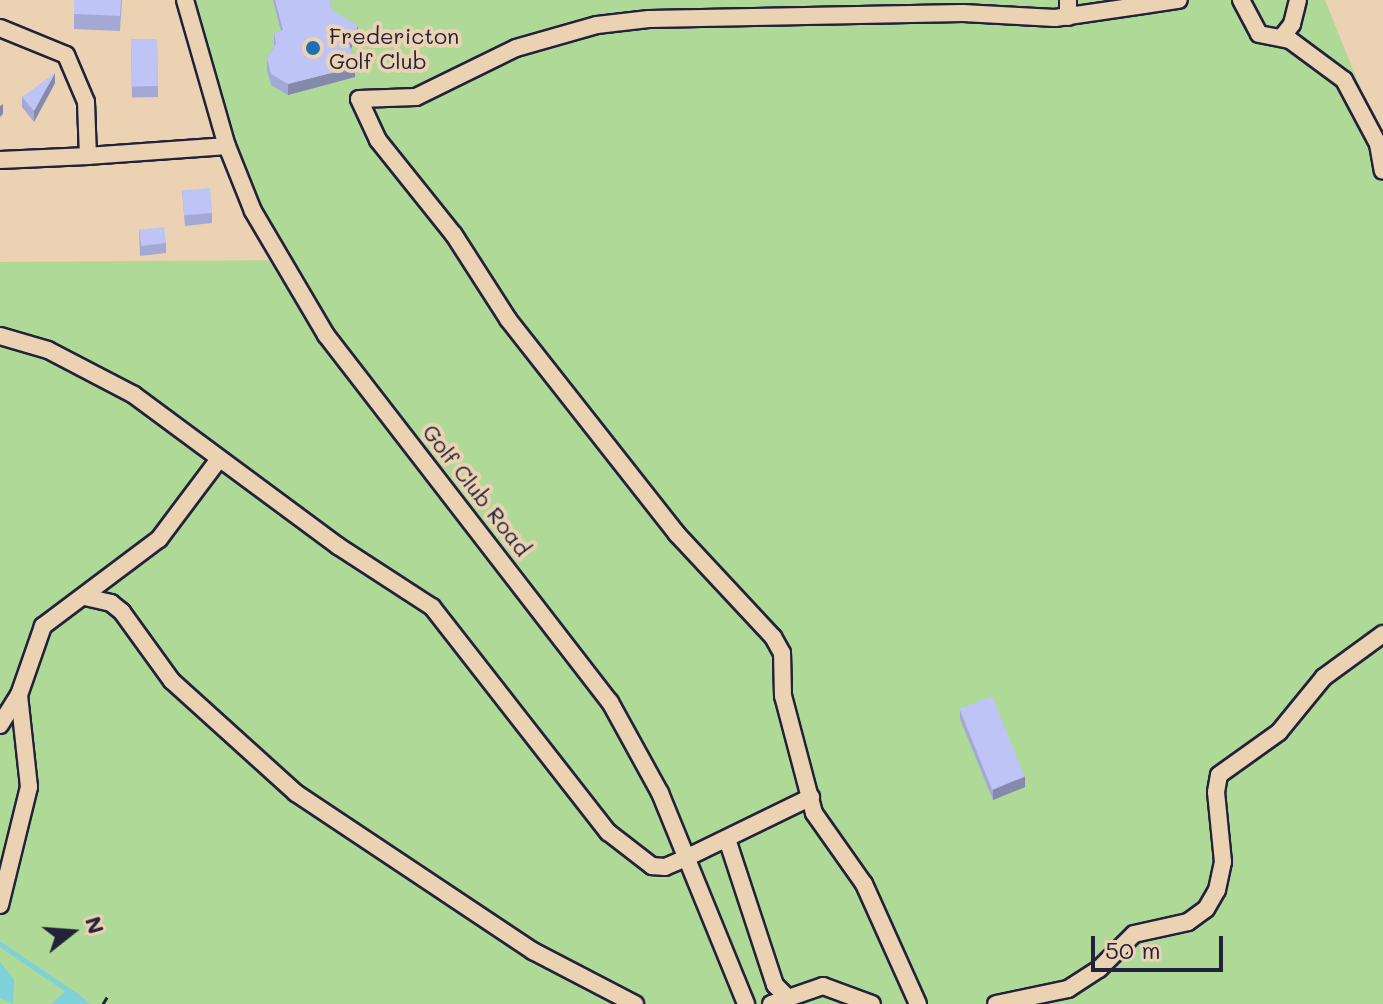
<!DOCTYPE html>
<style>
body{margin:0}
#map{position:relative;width:1383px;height:1004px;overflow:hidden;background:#ead2b3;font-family:Mali,sans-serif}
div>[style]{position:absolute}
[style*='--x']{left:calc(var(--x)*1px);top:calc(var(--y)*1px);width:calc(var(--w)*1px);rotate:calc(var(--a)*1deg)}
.green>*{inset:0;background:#afd996}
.water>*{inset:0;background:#7fd0d9}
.stream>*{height:5px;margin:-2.5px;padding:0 2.5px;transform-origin:2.5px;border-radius:2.5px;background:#7fd0d9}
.path>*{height:3px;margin-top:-1.5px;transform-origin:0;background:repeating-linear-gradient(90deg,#22223b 0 8px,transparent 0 14px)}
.roads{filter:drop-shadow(2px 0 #22223b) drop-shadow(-2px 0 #22223b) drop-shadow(0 2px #22223b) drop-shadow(0 -2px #22223b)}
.minor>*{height:16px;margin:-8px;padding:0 8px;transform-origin:8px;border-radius:8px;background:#ead2b3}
.wall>*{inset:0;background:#a3a9d4;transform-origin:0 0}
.shaded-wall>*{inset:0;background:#8589ac}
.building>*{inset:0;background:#bec4f6;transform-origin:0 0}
.dots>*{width:22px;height:22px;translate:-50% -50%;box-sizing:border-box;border:4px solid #ead2b3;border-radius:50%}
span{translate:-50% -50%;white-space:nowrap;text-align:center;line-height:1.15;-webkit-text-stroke:8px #ead2b3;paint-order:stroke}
.poi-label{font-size:22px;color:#22223b}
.left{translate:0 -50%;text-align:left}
.street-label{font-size:22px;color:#22223b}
.north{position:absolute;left:32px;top:892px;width:80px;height:80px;-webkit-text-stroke:6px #ead2b3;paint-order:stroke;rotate:73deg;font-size:22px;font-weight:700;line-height:32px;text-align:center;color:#22223b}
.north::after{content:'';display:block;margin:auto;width:28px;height:36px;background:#22223b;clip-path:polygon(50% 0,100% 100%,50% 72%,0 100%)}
.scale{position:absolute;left:1091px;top:936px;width:132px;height:36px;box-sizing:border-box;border:4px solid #22223b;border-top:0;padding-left:10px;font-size:24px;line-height:28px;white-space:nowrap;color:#22223b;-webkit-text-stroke:6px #ead2b3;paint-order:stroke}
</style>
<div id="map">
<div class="green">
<i style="clip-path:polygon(185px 0,1325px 0,1383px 144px,1383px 1004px,0 1004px,0 262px,280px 260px,253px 211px)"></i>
</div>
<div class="water">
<i style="clip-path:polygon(0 962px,14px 979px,13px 1004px,0 998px)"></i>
<i style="clip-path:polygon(66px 991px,77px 993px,90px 1004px,51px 1004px)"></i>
</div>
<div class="stream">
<i style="--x:0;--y:944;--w:91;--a:34.2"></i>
</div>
<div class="path">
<i style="--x:103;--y:1004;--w:14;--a:-60"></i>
</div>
<div class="roads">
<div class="minor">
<i style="--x:185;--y:0;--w:152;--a:74"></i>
<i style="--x:227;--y:146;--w:70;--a:68.2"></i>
<i style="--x:253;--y:211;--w:144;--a:59.5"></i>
<i style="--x:326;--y:335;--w:464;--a:52.3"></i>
<i style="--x:610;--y:702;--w:104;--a:61.2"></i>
<i style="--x:660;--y:793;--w:228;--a:67.8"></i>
<i style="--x:1241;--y:0;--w:38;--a:62"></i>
<i style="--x:1259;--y:34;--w:32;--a:11"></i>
<i style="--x:1290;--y:40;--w:67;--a:36.5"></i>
<i style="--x:1344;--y:80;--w:72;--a:62"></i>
<i style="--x:1378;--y:144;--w:27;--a:80"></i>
<i style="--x:1068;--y:17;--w:17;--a:-90"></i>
<i style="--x:0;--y:28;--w:71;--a:22.2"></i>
<i style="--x:66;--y:55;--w:51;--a:66.9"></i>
<i style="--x:86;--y:102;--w:54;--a:87.9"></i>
<i style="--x:88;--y:156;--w:88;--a:177.4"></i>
<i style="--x:1282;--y:37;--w:16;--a:-52"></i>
<i style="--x:1292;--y:24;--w:25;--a:-76"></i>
<i style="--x:88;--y:156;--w:139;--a:-4.1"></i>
<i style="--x:0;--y:336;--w:50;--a:16.3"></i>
<i style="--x:48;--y:350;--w:97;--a:27.6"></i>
<i style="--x:134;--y:395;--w:254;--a:36.5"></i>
<i style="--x:338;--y:546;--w:112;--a:33"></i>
<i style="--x:432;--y:607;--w:286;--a:52"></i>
<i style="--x:608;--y:832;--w:56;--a:37.7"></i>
<i style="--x:652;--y:866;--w:13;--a:4"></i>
<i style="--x:665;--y:867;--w:25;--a:-23"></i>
<i style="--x:688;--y:857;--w:137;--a:-26"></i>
<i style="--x:85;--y:597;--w:27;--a:13"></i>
<i style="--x:111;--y:603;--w:14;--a:39"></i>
<i style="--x:122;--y:612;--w:85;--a:54.1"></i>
<i style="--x:172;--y:681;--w:167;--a:42.1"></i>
<i style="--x:296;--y:793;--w:285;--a:33.7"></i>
<i style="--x:533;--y:951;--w:115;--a:27.5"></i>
<i style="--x:0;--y:725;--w:36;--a:-58"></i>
<i style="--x:19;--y:695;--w:73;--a:-70.8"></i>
<i style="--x:43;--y:626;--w:145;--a:-36.9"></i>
<i style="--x:159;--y:539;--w:100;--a:-53.1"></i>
<i style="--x:727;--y:839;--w:154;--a:71.8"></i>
<i style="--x:775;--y:985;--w:17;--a:45"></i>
<i style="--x:0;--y:905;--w:122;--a:-76.2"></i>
<i style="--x:29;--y:787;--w:93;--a:-96.2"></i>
<i style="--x:771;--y:1004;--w:55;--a:-19.1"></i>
<i style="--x:823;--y:986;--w:52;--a:20.2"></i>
<i style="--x:918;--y:1004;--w:132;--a:-114.2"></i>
<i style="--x:864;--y:884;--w:87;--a:-125.2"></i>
<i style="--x:814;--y:813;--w:121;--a:-104.8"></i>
<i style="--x:783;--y:696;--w:43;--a:-91.3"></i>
<i style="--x:782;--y:653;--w:18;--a:-119"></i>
<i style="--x:773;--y:637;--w:141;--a:-133"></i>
<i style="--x:677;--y:534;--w:273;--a:-128.2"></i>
<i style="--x:508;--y:319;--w:100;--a:-122.7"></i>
<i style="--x:454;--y:235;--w:122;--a:-128.7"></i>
<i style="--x:378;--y:140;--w:45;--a:-114.9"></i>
<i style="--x:359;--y:99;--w:57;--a:-2"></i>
<i style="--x:416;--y:97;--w:111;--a:-26.1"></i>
<i style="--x:516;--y:48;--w:84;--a:-15.9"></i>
<i style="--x:597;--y:25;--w:52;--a:-6.6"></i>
<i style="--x:649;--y:19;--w:314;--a:-1.1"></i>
<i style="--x:963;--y:13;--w:92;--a:3.1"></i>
<i style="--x:1055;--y:18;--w:125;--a:-8.3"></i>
<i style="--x:996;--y:1004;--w:74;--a:-11.8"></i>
<i style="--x:1068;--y:989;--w:37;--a:-33"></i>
<i style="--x:1099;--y:969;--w:49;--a:-45"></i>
<i style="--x:1134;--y:934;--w:55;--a:-12.5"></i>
<i style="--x:1188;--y:922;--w:22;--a:-36"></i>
<i style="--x:1206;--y:909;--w:22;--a:-60"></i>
<i style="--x:1217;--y:890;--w:29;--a:-78"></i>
<i style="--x:1223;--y:862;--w:70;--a:-95.7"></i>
<i style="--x:1216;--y:792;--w:17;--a:-80"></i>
<i style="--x:1219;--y:775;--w:74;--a:-35.6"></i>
<i style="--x:1279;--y:732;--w:71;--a:-50.7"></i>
<i style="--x:1324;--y:677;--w:73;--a:-36.1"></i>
</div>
</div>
<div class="wall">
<i style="clip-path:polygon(122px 0,120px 31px,74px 29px,74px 14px)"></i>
<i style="clip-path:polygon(273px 0,330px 0,332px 10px,358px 36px,351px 49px,355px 77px,288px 95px,271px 85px,267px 70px,267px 59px,274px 46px,274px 33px,281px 31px)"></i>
<i style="left:157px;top:39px;width:58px;height:26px;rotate:89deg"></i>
<i style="clip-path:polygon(55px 83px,34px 122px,22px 107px,22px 97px)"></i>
<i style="clip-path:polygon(182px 190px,212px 213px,212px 223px,185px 226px)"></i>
<i style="clip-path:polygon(139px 229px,166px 243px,166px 253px,140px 256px)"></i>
<i style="clip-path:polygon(960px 709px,1025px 787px,993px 800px,960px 719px)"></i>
</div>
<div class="shaded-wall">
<i style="clip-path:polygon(358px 26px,358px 36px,349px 52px,349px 42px)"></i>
<i style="clip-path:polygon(355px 67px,355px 77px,288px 95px,288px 84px)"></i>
<i style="clip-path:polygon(55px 73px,55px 83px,34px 122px,34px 111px)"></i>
<i style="clip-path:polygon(3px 104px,3px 114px,0 117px,0 106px)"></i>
<i style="clip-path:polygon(1025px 776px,1025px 787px,993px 800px,993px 790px)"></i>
</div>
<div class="building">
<i style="clip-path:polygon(74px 0,121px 0,120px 16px,74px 14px)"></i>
<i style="clip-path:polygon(275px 0,330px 0,332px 10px,358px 26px,349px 42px,355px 67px,288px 84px,271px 74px,267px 59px,276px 43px,274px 33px,283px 30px)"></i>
<i style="left:157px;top:39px;width:47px;height:26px;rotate:89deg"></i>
<i style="clip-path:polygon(55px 73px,34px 111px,22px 97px)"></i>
<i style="left:210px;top:188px;width:25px;height:28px;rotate:85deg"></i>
<i style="left:164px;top:227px;width:16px;height:25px;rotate:83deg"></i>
<i style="left:992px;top:696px;width:87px;height:35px;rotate:68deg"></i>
</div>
<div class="dots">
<i style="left:313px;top:48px;background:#1f6fb2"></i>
</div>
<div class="poi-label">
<span class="left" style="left:329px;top:48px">Fredericton<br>Golf Club</span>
</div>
<div class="street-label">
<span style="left:477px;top:490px;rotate:52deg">Golf Club Road</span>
</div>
<div class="north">N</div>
<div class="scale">50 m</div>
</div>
